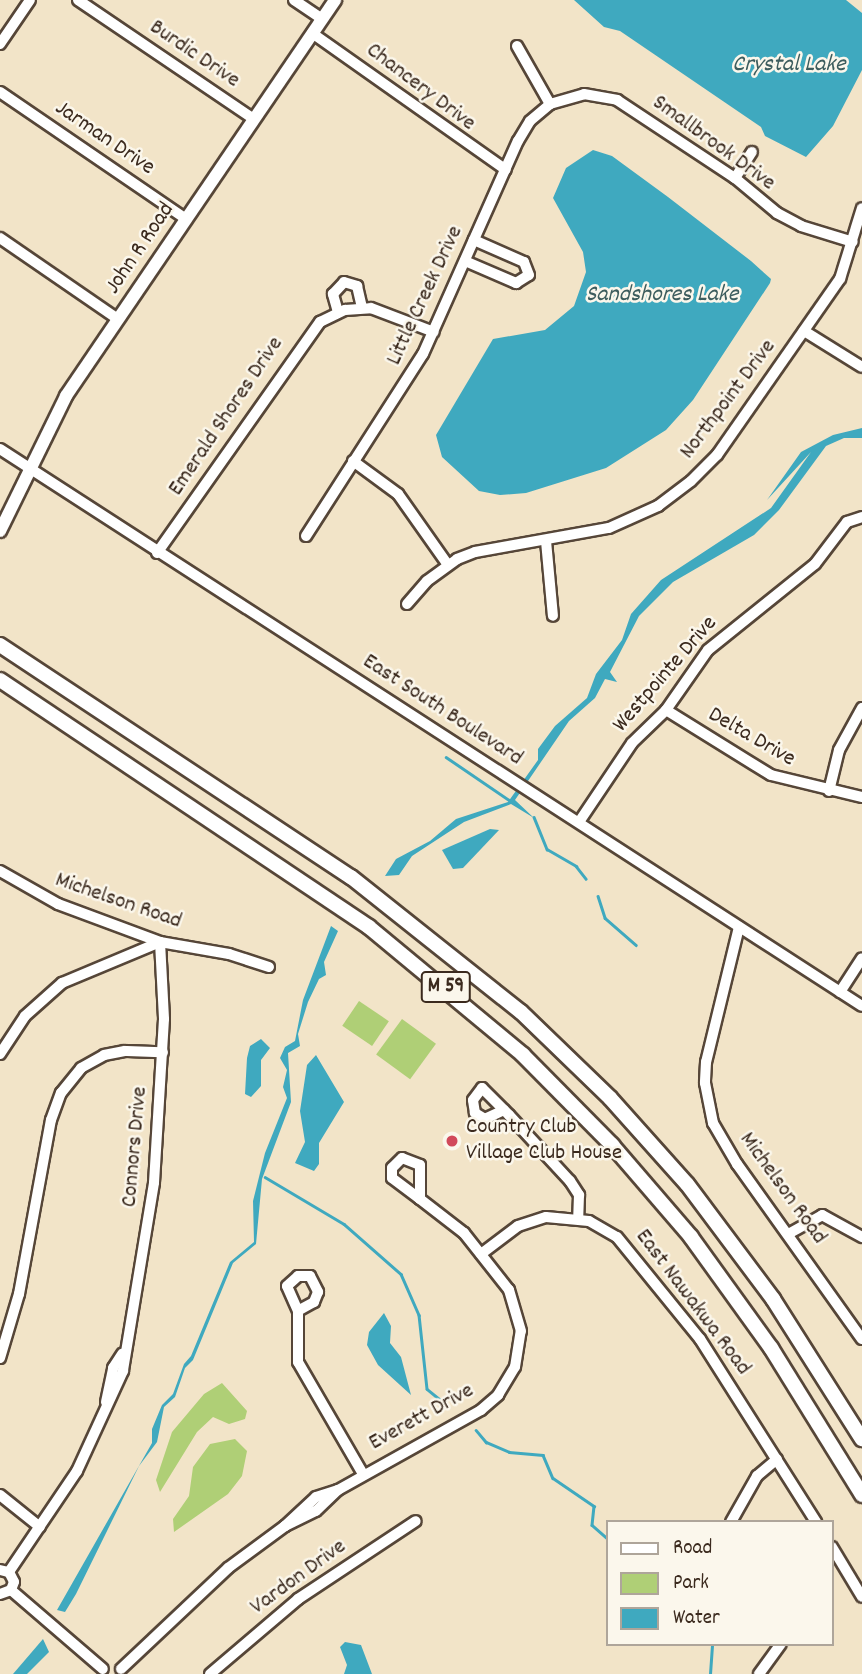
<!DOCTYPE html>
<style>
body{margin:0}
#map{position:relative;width:862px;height:1674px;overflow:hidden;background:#f2e4c8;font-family:Dekko,sans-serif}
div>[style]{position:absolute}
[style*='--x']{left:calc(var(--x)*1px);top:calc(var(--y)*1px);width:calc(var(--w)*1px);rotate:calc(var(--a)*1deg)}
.green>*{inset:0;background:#afcf76;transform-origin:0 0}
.water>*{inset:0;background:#3fa9bf}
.stream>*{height:2.5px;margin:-1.25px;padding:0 1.25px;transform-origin:1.25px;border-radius:1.25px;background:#3fa9bf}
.roads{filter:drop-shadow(2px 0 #564638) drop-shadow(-2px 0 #564638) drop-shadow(0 2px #564638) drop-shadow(0 -2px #564638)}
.minor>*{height:10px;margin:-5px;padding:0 5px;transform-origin:5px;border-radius:5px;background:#fff}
.major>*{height:12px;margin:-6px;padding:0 6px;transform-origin:6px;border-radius:6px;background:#fff}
.highway>*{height:14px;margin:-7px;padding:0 7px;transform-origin:7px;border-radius:7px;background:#fff}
.dots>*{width:19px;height:19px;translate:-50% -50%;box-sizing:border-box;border:4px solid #fbf7ec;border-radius:50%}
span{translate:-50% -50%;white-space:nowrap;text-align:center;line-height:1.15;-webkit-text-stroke:5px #fbf7ec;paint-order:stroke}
.shield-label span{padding:2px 5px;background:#fbf7ec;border:2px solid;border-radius:5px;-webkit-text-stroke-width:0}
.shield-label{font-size:21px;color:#3b2a1e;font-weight:700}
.street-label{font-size:23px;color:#3b2a1e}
.poi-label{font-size:23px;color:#3b2a1e}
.left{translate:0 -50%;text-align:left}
.water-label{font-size:24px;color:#3d5d5e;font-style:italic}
.legend{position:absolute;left:606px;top:1520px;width:228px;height:126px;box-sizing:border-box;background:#fbf7ec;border:2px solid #aea59a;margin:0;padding:9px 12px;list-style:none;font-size:21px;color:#3b2a1e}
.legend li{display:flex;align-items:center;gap:14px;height:35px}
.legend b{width:35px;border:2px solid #aea59a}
</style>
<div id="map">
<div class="green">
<i style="left:359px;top:1001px;width:36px;height:30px;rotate:34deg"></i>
<i style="left:402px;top:1019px;width:42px;height:44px;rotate:36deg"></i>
<i style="clip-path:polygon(222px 1383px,247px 1411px,245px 1419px,229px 1424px,213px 1417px,197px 1432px,160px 1492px,156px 1480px,172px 1432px,204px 1394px)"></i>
<i style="clip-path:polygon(235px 1439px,247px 1451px,242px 1476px,228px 1494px,174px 1532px,173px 1519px,189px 1496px,193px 1467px,210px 1444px)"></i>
</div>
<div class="water">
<i style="clip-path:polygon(574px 0,846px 0,862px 13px,862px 70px,833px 126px,806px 157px,765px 136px,761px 127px,620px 31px,604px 27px)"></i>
<i style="clip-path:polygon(593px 150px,612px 156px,668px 197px,751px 261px,771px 279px,770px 283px,693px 400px,666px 430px,606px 468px,526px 493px,500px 495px,479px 491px,442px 457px,436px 435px,493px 339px,545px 330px,574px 306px,586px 272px,583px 252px,553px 198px,566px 168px)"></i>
<i style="clip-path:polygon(862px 428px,862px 438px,844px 438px,826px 446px,779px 510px,754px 535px,673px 582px,639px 616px,610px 672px,617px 682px,605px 679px,595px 698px,569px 721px,515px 800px,534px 818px,511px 804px,464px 822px,412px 856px,399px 875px,385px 876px,396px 859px,430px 841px,456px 819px,508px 802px,538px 760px,538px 749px,555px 726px,587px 698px,596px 674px,622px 640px,631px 614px,661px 580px,771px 508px,811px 452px,767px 500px,801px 452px,833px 435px)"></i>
<i style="clip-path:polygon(490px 829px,499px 830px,463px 868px,453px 869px,442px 850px)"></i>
<i style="clip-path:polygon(331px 926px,338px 931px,324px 962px,326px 975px,319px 979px,308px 1002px,298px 1034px,300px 1046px,288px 1053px,291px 1102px,262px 1179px,256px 1244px,233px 1263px,193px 1360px,185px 1368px,175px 1397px,164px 1407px,157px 1442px,139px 1466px,76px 1594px,65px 1612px,57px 1610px,152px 1443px,152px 1429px,162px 1405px,173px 1394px,184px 1364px,191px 1356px,230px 1262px,254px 1242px,253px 1201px,265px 1153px,287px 1098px,283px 1087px,287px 1070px,280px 1058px,285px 1047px,295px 1041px,303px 1000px)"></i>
<i style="clip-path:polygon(261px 1039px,270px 1048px,261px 1060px,261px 1086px,251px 1097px,245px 1094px,247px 1058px,250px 1046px)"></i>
<i style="clip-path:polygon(316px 1055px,344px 1102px,319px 1143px,319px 1164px,314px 1171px,295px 1163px,305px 1142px,300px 1111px,307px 1065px)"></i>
<i style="clip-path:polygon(384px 1313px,391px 1326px,390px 1343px,401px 1357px,411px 1395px,378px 1365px,367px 1345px,369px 1332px)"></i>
<i style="clip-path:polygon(43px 1639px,49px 1652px,27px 1674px,13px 1674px)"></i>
<i style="clip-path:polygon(345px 1642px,361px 1645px,372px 1674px,344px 1674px,347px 1665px,340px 1647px)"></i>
</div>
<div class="stream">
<i style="--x:446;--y:757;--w:76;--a:34.3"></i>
<i style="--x:534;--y:817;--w:35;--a:68"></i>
<i style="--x:547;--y:849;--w:34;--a:30"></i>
<i style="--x:576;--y:866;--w:16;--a:52"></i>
<i style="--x:598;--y:896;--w:23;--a:72"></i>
<i style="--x:605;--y:918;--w:41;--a:41.1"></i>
<i style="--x:265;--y:1177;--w:92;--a:30.7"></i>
<i style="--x:344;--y:1224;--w:76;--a:41.3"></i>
<i style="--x:401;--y:1274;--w:45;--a:66.3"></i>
<i style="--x:419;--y:1315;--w:74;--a:83.8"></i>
<i style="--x:427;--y:1389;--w:21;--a:39"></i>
<i style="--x:476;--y:1430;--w:16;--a:50"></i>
<i style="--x:486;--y:1442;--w:25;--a:23"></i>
<i style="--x:509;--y:1452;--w:34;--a:5"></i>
<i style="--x:543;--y:1455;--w:25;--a:67"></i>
<i style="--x:553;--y:1478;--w:50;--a:34.3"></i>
<i style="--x:594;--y:1506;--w:19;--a:96"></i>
<i style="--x:592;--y:1525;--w:21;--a:41"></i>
<i style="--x:710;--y:1674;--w:30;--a:-86"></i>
</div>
<div class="roads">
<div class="minor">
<i style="--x:78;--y:0;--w:212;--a:34.1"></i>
<i style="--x:294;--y:0;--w:34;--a:34"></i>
<i style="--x:312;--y:33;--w:237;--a:35.2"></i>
<i style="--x:0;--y:44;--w:53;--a:-55.7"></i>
<i style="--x:517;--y:46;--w:67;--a:60.4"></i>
<i style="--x:0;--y:92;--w:225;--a:34.3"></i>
<i style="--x:735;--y:178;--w:31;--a:-57"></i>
<i style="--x:0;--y:238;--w:143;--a:34.5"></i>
<i style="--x:465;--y:261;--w:56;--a:23.3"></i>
<i style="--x:516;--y:283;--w:15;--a:-32"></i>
<i style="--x:529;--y:275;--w:14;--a:-111"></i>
<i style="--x:524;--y:262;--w:55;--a:-156.3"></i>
<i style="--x:338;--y:312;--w:19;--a:-106"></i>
<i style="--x:333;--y:294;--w:16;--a:-47"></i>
<i style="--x:344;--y:282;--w:14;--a:17"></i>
<i style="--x:357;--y:286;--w:22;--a:77"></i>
<i style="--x:804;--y:331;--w:68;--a:31.8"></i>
<i style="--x:0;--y:449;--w:1026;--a:32.87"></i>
<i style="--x:353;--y:461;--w:56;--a:36.3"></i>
<i style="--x:398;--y:494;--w:87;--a:54.8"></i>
<i style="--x:306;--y:536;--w:216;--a:-57.3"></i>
<i style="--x:423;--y:354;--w:233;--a:-66"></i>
<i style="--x:518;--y:141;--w:23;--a:-59"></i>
<i style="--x:530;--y:121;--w:26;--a:-40"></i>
<i style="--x:550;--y:104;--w:35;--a:-16"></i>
<i style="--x:584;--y:94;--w:34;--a:10"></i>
<i style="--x:617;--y:100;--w:141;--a:33.5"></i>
<i style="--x:735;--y:178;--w:55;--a:39.8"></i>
<i style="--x:777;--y:213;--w:27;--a:28"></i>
<i style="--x:801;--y:226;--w:54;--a:17.1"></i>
<i style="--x:546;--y:541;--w:75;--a:84.7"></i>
<i style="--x:157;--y:553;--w:283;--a:-54.8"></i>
<i style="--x:320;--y:322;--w:28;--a:-26"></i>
<i style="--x:345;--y:310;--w:26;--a:-4"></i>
<i style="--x:371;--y:308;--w:67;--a:20.9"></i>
<i style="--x:407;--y:604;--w:30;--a:-49"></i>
<i style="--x:427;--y:581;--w:37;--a:-36"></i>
<i style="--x:457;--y:559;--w:19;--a:-21"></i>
<i style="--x:475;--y:552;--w:136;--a:-10.2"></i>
<i style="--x:609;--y:528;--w:54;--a:-24.2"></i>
<i style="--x:658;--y:506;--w:41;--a:-37.1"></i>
<i style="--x:691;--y:481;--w:37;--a:-45"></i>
<i style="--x:717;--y:455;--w:215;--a:-55.1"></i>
<i style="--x:840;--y:279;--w:74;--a:-72.8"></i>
<i style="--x:666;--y:710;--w:123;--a:31.8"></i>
<i style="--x:771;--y:775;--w:94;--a:13.6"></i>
<i style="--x:829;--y:791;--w:42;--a:-76.3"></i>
<i style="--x:839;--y:750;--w:48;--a:-61.3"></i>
<i style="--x:579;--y:822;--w:95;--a:-56.1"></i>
<i style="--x:632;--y:743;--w:47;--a:-44.1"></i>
<i style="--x:666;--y:710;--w:73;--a:-55"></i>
<i style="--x:708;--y:650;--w:137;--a:-38.8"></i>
<i style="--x:815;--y:564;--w:53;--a:-52.7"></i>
<i style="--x:847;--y:522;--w:16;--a:-18"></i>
<i style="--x:0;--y:871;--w:67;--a:29.6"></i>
<i style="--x:58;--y:904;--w:109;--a:20.4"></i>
<i style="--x:160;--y:942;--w:70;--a:9.9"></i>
<i style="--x:229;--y:954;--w:42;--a:18"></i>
<i style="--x:739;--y:927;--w:139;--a:103.7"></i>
<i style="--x:706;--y:1062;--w:21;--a:93"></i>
<i style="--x:705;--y:1083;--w:41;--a:78.7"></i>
<i style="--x:713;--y:1123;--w:48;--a:59.7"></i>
<i style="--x:737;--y:1164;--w:215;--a:54.5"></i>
<i style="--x:840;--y:992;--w:40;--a:-57.1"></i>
<i style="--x:0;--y:1054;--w:45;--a:-56.7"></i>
<i style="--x:25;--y:1016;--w:50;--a:-41.7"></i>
<i style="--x:62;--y:983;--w:106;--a:-22.7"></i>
<i style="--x:160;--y:942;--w:77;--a:87"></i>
<i style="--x:164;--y:1019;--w:164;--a:93.5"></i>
<i style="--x:154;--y:1183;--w:191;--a:99.4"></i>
<i style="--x:123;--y:1371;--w:110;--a:114.7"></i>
<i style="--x:77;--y:1471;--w:122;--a:124"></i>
<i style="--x:504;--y:1110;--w:21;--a:155"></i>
<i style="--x:485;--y:1119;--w:12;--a:-149"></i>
<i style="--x:475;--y:1113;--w:13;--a:-99"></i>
<i style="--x:473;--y:1100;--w:15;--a:-53"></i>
<i style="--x:482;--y:1088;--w:38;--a:45"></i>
<i style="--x:509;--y:1115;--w:90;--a:47.3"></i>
<i style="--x:570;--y:1181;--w:17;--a:57"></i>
<i style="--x:579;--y:1195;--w:23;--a:92"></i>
<i style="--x:790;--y:1233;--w:37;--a:-29"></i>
<i style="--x:822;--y:1215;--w:46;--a:28.8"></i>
<i style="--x:481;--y:1254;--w:46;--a:-37.1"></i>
<i style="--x:518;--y:1226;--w:29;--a:-18"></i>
<i style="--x:546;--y:1217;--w:43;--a:5.3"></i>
<i style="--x:589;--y:1221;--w:32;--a:30"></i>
<i style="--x:617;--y:1237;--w:132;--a:50.9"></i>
<i style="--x:700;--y:1339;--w:217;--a:57.6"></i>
<i style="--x:298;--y:1311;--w:27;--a:-114"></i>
<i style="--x:287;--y:1286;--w:15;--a:-42"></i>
<i style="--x:298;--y:1276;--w:12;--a:0"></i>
<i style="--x:310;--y:1276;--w:18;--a:63"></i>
<i style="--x:318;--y:1292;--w:11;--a:112"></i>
<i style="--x:314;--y:1302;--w:18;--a:151"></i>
<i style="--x:298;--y:1311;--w:51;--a:90"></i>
<i style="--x:298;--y:1362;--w:129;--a:59.9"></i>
<i style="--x:0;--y:1358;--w:67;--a:-73.5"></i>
<i style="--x:19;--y:1294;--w:177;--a:-79.6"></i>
<i style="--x:51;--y:1120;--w:29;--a:-70"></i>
<i style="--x:61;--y:1093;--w:32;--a:-51"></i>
<i style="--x:81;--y:1068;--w:26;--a:-29"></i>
<i style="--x:104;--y:1055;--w:21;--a:-11"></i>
<i style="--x:125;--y:1051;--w:38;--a:2"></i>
<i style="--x:106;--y:1402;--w:35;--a:-78"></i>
<i style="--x:113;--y:1368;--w:17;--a:-57"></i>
<i style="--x:0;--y:1495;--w:51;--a:38.7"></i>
<i style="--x:731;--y:1522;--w:53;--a:-60.5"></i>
<i style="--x:757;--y:1476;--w:26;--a:-40"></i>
<i style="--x:285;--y:1526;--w:42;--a:-43.1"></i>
<i style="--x:316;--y:1497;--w:23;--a:-18"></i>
<i style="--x:338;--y:1490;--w:164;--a:-29.2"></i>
<i style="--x:481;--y:1410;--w:23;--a:-41"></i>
<i style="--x:498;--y:1395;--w:33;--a:-59"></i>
<i style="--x:515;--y:1367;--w:36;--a:-81"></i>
<i style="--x:521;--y:1331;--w:43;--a:-106.3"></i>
<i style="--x:509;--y:1290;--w:73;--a:-128.3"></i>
<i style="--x:464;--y:1233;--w:56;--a:-142.3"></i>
<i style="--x:420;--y:1199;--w:34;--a:-90"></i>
<i style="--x:420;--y:1165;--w:19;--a:-159"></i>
<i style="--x:402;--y:1158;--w:14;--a:135"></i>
<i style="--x:392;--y:1168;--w:10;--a:90"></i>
<i style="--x:392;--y:1178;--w:35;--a:37"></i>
<i style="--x:832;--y:1547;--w:58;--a:59"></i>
<i style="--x:0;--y:1570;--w:9;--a:13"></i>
<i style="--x:9;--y:1572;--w:11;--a:63"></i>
<i style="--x:14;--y:1582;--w:9;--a:111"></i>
<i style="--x:11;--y:1590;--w:12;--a:160"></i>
<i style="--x:11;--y:1590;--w:121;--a:40.7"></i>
<i style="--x:121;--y:1669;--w:147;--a:-43.3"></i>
<i style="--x:228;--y:1568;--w:71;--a:-36.4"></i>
<i style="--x:285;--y:1526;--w:34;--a:-26"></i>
<i style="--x:316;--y:1511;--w:30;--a:-44"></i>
<i style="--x:210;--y:1674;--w:116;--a:-40.4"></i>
<i style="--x:298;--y:1599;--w:141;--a:-33.5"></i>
<i style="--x:759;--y:1674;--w:37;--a:-54"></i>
</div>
<div class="major">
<i style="--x:0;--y:531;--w:150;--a:-63.9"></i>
<i style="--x:66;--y:396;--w:479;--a:-55.8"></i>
</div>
<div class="highway">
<i style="--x:0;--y:645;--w:421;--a:33.5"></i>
<i style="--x:351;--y:877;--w:217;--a:38.5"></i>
<i style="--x:521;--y:1012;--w:124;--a:44"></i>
<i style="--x:610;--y:1098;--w:115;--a:48.2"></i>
<i style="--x:687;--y:1184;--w:144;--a:53.2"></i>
<i style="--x:773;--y:1299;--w:166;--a:57.6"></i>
<i style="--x:0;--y:680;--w:444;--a:33.8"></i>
<i style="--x:369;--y:927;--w:200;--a:39.7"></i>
<i style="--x:523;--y:1055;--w:127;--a:45.3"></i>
<i style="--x:612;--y:1145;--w:121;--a:49.3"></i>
<i style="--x:691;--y:1237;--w:137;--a:54.2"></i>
<i style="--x:771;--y:1348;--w:173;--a:58.2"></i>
</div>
</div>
<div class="dots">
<i style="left:452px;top:1141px;background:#d1495b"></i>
</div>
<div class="shield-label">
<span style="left:446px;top:987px">M 59</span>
</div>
<div class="street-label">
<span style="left:194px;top:55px;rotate:34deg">Burdic Drive</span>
<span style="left:420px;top:88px;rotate:37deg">Chancery Drive</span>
<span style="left:104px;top:139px;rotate:34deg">Jarman Drive</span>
<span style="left:713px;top:144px;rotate:36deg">Smallbrook Drive</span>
<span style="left:141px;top:249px;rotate:-56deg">John R Road</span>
<span style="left:426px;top:296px;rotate:-65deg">Little Creek Drive</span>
<span style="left:729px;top:400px;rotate:-53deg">Northpoint Drive</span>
<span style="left:227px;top:417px;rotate:-56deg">Emerald Shores Drive</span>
<span style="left:666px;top:675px;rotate:-49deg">Westpointe Drive</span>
<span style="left:442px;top:711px;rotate:33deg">East South Boulevard</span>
<span style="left:751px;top:738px;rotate:30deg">Delta Drive</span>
<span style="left:118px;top:902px;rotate:19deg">Michelson Road</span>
<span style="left:136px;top:1147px;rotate:-85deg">Connors Drive</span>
<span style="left:782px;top:1189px;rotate:54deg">Michelson Road</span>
<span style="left:692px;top:1303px;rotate:53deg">East Nawakwa Road</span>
<span style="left:422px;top:1418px;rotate:-29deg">Everett Drive</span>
<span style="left:299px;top:1578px;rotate:-36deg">Vardon Drive</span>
</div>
<div class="poi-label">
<span class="left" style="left:466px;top:1141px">Country Club<br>Village Club House</span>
</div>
<div class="water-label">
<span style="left:789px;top:66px">Crystal Lake</span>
<span style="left:662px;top:296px">Sandshores Lake</span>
</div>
<ul class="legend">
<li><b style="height:9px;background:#fff"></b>Road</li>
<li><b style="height:19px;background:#afcf76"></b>Park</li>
<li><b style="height:19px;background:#3fa9bf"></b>Water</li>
</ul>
</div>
